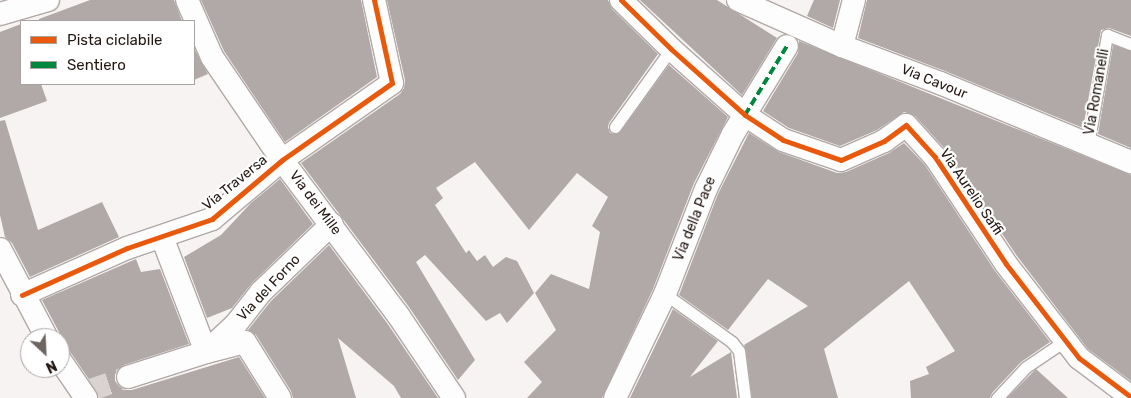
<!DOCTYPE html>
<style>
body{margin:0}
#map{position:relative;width:1131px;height:398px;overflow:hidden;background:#f7f3f2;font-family:Rubik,sans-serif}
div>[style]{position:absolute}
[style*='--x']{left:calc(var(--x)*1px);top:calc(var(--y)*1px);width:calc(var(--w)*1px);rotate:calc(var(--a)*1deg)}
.building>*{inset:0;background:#b1a9a7}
.street-tunnel>*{height:22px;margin-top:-11px;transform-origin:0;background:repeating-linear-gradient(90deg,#d8d2d1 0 22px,transparent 0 33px)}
.roads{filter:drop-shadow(1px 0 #b1a9a6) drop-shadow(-1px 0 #b1a9a6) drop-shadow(0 1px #b1a9a6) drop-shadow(0 -1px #b1a9a6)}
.lane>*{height:11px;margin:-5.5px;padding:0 5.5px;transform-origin:5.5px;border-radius:5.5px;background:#fefdfd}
.street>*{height:22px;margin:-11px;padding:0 11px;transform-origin:11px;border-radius:11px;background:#fefdfd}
.quiet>*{height:4px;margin-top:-2px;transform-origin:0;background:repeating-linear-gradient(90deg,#00873e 0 8px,transparent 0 12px)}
.cycleway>*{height:5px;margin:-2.5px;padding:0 2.5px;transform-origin:2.5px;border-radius:2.5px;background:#e8590c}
span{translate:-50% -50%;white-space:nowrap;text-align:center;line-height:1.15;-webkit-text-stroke:4.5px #fff;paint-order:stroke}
.street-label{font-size:14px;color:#251813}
.legend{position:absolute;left:20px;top:20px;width:175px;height:65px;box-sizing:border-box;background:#fff;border:1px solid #a8a3a1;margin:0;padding:6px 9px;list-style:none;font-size:15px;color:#251813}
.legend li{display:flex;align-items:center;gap:10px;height:25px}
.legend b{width:25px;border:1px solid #a8a3a1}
.north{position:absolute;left:20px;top:328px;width:50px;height:50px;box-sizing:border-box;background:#fff;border:1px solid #a8a3a1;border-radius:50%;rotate:155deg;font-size:14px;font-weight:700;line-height:20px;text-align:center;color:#251813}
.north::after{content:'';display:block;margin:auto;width:18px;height:22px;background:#6e6561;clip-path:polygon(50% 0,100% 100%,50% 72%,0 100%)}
</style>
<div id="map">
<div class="building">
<i style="clip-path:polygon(90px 0,174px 0,182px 21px,39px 21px,39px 19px)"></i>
<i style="clip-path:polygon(201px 0,361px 0,377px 77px,285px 142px,224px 51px)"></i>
<i style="clip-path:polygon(387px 0,608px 0,612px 9px,658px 54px,609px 123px,608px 127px,610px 133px,615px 134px,621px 131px,669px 65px,728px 117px,694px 183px,653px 289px,602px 398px,527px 398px,542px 382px,524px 362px,556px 330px,535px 293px,551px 274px,589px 289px,600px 232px,592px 226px,608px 197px,577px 173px,529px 230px,475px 162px,436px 188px,443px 198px,435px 205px,466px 253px,469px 250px,477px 261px,485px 255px,493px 267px,506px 257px,517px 261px,534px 293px,507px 323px,500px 313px,486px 321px,425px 255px,416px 262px,475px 360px,458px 380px,409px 307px,301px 163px,400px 94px,404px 88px,405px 80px)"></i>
<i style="clip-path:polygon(640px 0,717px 0,777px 38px,742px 95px)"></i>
<i style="clip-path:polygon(814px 0,840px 0,833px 28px,807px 16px)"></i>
<i style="clip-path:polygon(867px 0,1131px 0,1131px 36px,1109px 28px,1101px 30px,1083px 128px,945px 71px,858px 38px)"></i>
<i style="clip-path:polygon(21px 24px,21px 84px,41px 84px,47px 101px,0 118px,0 32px)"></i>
<i style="clip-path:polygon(799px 41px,1131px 175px,1131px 381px,1088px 349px,1017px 256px,946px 150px,915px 116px,904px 112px,877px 130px,840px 146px,789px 128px,763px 111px,798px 53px)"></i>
<i style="clip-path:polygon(1113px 45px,1131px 51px,1131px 148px,1098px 134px)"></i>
<i style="clip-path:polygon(194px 48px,208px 74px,194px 80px)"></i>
<i style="clip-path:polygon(5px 120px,38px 230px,102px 202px,119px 237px,30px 277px,12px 243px,5px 237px,0 215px,0 121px)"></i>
<i style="clip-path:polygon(749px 133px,779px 152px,837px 173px,846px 172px,889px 153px,904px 143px,925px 165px,995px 271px,1050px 342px,1021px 362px,992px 393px,990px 398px,911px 398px,910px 381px,929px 374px,926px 367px,955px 351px,909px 281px,824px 349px,838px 398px,752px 398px,746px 350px,744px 345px,808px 306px,768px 279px,728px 330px,679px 295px,718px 194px)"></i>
<i style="clip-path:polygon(280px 179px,313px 224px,252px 283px,232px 308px,207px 318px,184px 257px,221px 235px,251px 203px)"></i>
<i style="clip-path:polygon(329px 245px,387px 323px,438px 398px,401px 398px,394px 386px,338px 338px,356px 398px,293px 398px,291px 391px,256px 335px,248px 330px,271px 301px)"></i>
<i style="clip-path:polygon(136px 259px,141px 272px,160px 269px,189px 344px,124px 365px,115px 374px,115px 381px,119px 386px,125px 390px,132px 390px,239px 357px,265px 398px,99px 398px,97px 391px,71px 353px,60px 347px,59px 332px,42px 300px)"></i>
<i style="clip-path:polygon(673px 309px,718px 341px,690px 377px,731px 352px,737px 398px,630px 398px)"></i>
<i style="clip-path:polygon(1036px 369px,1068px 398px,1007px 398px)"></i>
</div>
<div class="street-tunnel">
<i style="--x:88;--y:391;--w:42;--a:-19.3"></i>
</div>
<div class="roads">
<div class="lane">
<i style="--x:615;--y:127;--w:96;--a:-54.3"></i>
<i style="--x:1088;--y:145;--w:112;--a:-80.2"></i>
<i style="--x:1107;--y:35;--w:26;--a:21"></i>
<i style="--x:665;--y:294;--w:82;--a:35.6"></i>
<i style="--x:732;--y:342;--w:11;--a:52"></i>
<i style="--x:739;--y:351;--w:47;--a:82.7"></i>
<i style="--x:997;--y:398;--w:42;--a:-46.9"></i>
<i style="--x:1026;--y:367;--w:48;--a:-34"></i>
</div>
<div class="street">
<i style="--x:187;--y:0;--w:62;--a:66.3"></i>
<i style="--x:212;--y:57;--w:125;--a:55.8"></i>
<i style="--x:282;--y:160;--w:194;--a:53.2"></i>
<i style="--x:398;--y:315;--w:100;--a:56"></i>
<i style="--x:621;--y:0;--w:70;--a:44.4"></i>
<i style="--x:671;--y:49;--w:99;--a:41.7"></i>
<i style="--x:745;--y:115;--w:45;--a:33.3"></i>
<i style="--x:783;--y:140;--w:61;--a:19"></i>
<i style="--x:841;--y:160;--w:47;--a:-23.8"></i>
<i style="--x:884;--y:141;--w:27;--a:-36"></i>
<i style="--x:906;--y:125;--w:43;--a:47.8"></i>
<i style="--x:935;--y:157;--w:128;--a:56.4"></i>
<i style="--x:1006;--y:264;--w:119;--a:52.2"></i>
<i style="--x:1079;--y:358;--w:65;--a:36.9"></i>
<i style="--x:738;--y:0;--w:114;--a:23.9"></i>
<i style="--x:842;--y:46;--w:105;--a:20.7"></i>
<i style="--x:940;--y:83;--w:207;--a:22.5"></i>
<i style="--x:0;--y:14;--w:50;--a:-16.3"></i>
<i style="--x:842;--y:46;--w:48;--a:-75.4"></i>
<i style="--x:162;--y:237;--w:123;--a:69.1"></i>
<i style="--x:206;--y:352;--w:41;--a:-43"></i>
<i style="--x:236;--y:324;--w:41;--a:-52"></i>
<i style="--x:261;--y:292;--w:98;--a:-43.8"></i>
<i style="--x:0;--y:249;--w:101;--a:62.2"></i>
<i style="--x:22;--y:295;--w:115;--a:-24.1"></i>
<i style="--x:127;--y:248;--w:90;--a:-18.8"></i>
<i style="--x:212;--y:219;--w:92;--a:-40.1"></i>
<i style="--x:282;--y:160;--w:134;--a:-35"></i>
<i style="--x:392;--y:83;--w:85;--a:-102.2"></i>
<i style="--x:60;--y:360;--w:46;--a:55.6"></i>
<i style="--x:128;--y:377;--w:82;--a:-17.8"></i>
<i style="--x:206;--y:352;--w:40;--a:-14.4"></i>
<i style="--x:245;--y:342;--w:66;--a:58"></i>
<i style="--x:615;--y:398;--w:115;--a:-64.3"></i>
<i style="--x:665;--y:294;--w:113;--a:-68.7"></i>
<i style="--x:706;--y:189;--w:61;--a:-63.9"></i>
<i style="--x:733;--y:134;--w:103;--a:-58.5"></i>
</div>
</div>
<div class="quiet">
<i style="--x:745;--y:115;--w:81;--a:-58.7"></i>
</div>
<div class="cycleway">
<i style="--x:621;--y:0;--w:70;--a:44.4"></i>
<i style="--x:671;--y:49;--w:99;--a:41.7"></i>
<i style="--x:745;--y:115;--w:45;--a:33.3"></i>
<i style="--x:783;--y:140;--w:61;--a:19"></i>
<i style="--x:841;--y:160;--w:47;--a:-23.8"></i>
<i style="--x:884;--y:141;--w:27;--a:-36"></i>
<i style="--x:906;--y:125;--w:43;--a:47.8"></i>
<i style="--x:935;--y:157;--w:128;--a:56.4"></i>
<i style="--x:1006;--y:264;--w:119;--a:52.2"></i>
<i style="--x:1079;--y:358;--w:65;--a:36.9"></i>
<i style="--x:22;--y:295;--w:115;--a:-24.1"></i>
<i style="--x:127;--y:248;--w:90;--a:-18.8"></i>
<i style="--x:212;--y:219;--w:92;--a:-40.1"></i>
<i style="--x:282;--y:160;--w:134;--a:-35"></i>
<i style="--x:392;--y:83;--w:85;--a:-102.2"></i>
</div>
<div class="street-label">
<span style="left:934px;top:82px;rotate:22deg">Via Cavour</span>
<span style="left:1097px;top:92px;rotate:-80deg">Via Romanelli</span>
<span style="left:235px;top:183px;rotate:-39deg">Via Traversa</span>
<span style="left:971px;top:192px;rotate:56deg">Via Aurelio Saffi</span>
<span style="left:315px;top:203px;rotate:53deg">Via dei Mille</span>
<span style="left:695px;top:219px;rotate:-68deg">Via della Pace</span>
<span style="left:269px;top:288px;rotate:-47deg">Via del Forno</span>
</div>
<ul class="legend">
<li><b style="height:6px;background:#e8590c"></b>Pista ciclabile</li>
<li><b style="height:6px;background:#00873e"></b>Sentiero</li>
</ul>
<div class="north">N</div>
</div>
